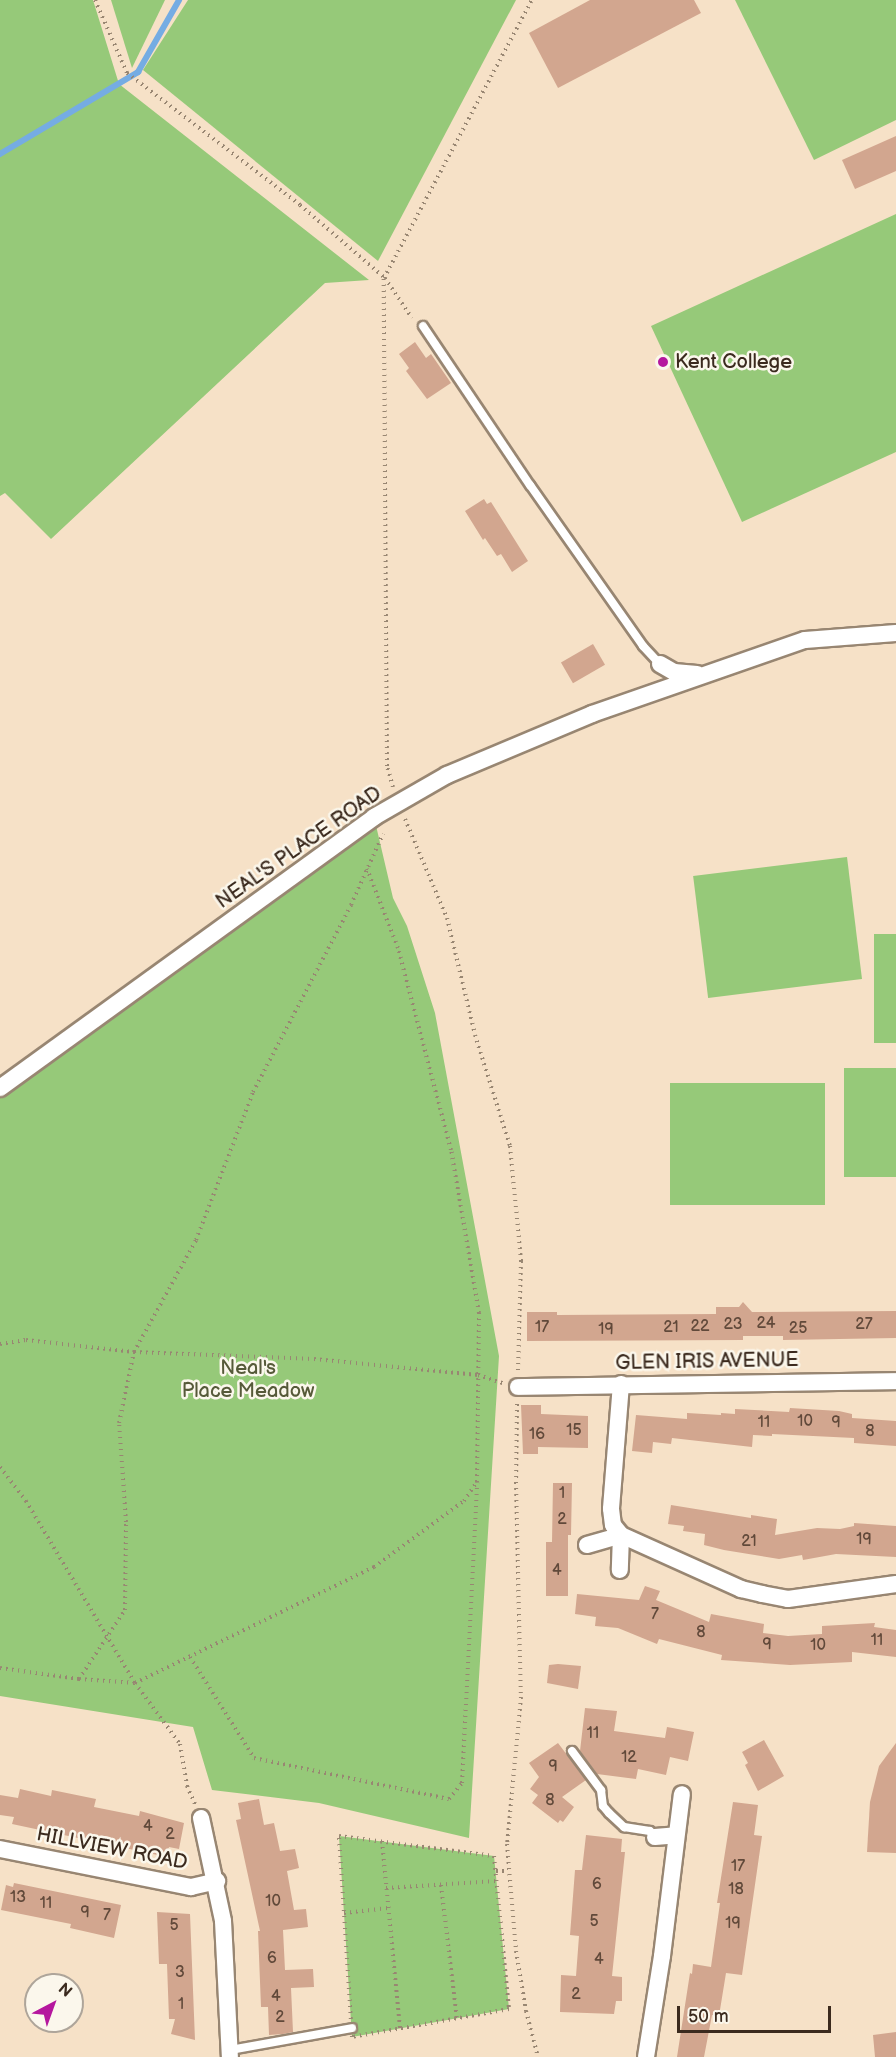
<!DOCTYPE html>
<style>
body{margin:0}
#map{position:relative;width:896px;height:2057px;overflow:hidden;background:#f6e1c7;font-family:"Balsamiq Sans",sans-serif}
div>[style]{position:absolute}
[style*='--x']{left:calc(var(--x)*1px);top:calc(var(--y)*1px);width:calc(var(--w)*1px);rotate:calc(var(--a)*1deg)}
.green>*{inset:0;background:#96c979;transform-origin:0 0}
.stream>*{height:6px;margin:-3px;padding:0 3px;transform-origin:3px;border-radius:3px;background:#75ace3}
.building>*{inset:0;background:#d2a68f;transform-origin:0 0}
.path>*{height:4px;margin-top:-2px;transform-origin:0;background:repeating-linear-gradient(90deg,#988672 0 1.5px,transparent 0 6px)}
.roads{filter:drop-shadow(2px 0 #988672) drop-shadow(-2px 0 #988672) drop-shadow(0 2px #988672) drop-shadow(0 -2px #988672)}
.lane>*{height:8px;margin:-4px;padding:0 4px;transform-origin:4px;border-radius:4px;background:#fff}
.street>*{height:16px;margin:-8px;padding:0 8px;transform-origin:8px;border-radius:8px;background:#fff}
.dots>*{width:16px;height:16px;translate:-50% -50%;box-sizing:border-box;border:3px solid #fbf7ec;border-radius:50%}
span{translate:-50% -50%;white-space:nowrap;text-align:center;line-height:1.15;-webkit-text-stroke:5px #fbf7ec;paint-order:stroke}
.number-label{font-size:16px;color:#61493a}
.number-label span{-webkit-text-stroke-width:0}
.poi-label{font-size:20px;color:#3b2a1e}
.left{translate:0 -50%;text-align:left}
.street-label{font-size:20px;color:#3b2a1e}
.park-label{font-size:20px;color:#565a39}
.north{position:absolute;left:24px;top:1973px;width:60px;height:60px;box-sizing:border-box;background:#fbf7ec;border:2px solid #aea59a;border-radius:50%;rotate:41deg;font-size:16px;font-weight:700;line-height:24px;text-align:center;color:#3b2a1e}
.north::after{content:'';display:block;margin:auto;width:21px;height:27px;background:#b5179e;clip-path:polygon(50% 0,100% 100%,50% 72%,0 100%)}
.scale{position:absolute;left:677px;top:2006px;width:154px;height:27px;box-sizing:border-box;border:3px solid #3b2a1e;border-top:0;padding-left:8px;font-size:18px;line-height:21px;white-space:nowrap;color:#3b2a1e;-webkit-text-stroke:4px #fbf7ec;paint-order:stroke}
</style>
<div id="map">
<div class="green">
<i style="clip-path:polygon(0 0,93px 0,119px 84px,369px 280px,325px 283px,51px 539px,5px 493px,0 496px)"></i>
<i style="clip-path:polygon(111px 0,165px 0,132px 68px)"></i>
<i style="clip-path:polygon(188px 0,516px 0,378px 261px,143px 70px)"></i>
<i style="clip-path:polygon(735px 0,896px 0,896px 120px,814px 160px)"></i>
<i style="clip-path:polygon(896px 214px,896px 452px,742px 522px,651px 326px)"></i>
<i style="clip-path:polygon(374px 817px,393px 898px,407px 926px,435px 1013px,499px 1356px,469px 1838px,319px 1803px,212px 1790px,193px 1727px,0 1696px,0 1088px)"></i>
<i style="left:847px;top:857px;width:123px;height:155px;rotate:83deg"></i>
<i style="left:874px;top:934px;width:22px;height:109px"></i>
<i style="left:896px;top:1068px;width:109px;height:52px;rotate:90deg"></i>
<i style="left:825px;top:1083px;width:122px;height:155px;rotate:90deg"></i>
<i style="clip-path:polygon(339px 1836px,494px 1856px,509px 2009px,352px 2037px)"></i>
</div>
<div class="stream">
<i style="--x:0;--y:154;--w:161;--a:-30.7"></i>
<i style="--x:138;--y:72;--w:83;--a:-60.3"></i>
</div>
<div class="building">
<i style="clip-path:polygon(590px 0,694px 0,701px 13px,558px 88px,529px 33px)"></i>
<i style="clip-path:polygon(896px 136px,896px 171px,855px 189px,842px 160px)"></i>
<i style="clip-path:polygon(415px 342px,426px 358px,431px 354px,451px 383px,427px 399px,406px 371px,409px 368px,399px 354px)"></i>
<i style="clip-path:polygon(484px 499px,487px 504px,491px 502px,528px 561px,512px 572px,501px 554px,497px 556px,485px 538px,483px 540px,465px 511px)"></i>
<i style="left:593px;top:644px;width:24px;height:37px;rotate:60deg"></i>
<i style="clip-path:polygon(743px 1302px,752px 1312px,896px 1311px,896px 1338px,783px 1340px,783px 1336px,743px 1336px,743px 1340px,527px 1341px,527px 1312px,557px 1312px,557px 1315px,716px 1314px,716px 1307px,739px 1307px)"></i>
<i style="clip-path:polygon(521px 1405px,541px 1405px,541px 1414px,588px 1416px,588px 1448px,538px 1447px,538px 1454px,523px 1454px)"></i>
<i style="clip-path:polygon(790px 1408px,839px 1411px,852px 1414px,852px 1418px,896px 1421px,896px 1446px,854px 1443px,854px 1438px,772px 1434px,772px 1436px,753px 1435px,752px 1447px,672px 1438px,671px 1444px,653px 1442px,652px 1453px,632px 1451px,636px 1415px,687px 1419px,687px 1413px,721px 1415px,721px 1413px,735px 1414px,735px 1409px,789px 1412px)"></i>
<i style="clip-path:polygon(553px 1483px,572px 1483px,571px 1535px,568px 1535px,568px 1596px,546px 1596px,546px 1542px,552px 1542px)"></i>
<i style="clip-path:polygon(671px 1505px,751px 1518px,751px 1515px,777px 1519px,775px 1535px,817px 1528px,840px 1529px,854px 1526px,854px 1523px,896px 1526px,896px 1557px,836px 1554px,803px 1560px,802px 1555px,779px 1559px,724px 1550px,704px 1545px,705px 1534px,683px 1531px,684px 1526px,668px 1524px)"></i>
<i style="clip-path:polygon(645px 1586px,660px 1591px,656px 1600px,709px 1622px,711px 1614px,764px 1624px,763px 1633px,788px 1636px,822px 1634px,822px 1626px,875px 1623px,874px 1627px,896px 1630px,896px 1657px,852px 1652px,852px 1662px,790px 1665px,721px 1660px,722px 1655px,659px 1639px,657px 1644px,618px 1628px,595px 1626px,596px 1617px,575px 1614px,577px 1594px,639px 1600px)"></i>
<i style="clip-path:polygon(558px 1664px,581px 1666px,578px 1689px,547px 1683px,549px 1665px)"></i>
<i style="clip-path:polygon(585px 1708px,617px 1711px,614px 1731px,665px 1738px,667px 1727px,694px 1732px,688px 1761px,670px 1757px,666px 1775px,638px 1769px,636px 1779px,597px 1774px,580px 1751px)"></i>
<i style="clip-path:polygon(764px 1740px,784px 1776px,758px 1791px,745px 1765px,748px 1763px,742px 1752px)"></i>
<i style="clip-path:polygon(558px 1743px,586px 1780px,562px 1797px,574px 1807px,563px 1822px,560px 1820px,558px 1823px,532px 1803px,538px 1795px,530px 1789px,539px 1777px,529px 1763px)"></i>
<i style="clip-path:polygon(896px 1743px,896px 1853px,867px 1852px,870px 1802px,879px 1766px)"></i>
<i style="clip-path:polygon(20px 1789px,51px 1796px,52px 1790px,96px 1799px,94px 1807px,139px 1816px,140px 1811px,184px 1823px,179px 1849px,169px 1847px,167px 1857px,12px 1824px,14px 1817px,0 1815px,0 1795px,18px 1798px)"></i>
<i style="clip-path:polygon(259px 1799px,264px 1825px,274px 1823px,280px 1851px,295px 1849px,299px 1868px,287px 1871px,294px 1910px,306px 1909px,308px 1927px,283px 1930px,285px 1970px,313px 1969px,314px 1987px,291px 1988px,293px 2032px,283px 2034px,269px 2035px,268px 2007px,261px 2007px,258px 1931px,260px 1931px,236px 1820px,241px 1819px,238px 1803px)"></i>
<i style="clip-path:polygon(733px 1802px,758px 1805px,754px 1835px,762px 1836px,742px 1975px,726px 1973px,719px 2016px,712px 2015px,704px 2057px,677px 2057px,690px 1973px,692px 1974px,693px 1964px,711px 1967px,720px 1903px,717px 1903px)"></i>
<i style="clip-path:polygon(586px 1835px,622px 1839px,621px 1852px,625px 1852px,612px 1976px,622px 1977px,622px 2001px,616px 2001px,614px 2014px,560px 2012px,561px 1975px,576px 1976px,579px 1936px,570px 1935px,575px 1870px,582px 1870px)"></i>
<i style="clip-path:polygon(14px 1883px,121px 1905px,114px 1938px,70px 1928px,71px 1924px,1px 1910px,6px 1885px,13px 1887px)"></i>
<i style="clip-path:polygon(157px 1912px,190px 1914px,195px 2040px,171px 2034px,175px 2019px,169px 2019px,167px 1964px,159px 1964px)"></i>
<i style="clip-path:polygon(896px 2032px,896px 2057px,875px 2057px,873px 2035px)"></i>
</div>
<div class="path">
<i style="--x:95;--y:0;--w:80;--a:66.3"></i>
<i style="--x:127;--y:73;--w:218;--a:37.3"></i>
<i style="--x:300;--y:205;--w:112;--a:40.7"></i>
<i style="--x:385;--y:278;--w:48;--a:56"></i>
<i style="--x:393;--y:787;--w:22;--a:-106"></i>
<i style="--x:387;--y:766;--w:488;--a:-90.4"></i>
<i style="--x:384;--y:278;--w:315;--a:-62"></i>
<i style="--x:405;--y:819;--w:108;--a:67"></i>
<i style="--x:447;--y:918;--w:120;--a:76.5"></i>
<i style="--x:475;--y:1035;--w:116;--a:72.5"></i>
<i style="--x:510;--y:1146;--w:116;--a:84.5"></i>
<i style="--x:521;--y:1261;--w:109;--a:91.6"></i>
<i style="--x:0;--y:1344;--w:26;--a:-9"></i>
<i style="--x:26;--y:1340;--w:109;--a:6.3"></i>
<i style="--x:134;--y:1352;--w:180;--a:2.2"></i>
<i style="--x:314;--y:1359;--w:165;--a:5.6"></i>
<i style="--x:478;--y:1375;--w:26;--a:18"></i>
<i style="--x:517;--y:1404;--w:78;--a:90.7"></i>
<i style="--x:516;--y:1482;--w:215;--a:88.7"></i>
<i style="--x:521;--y:1697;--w:148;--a:95.4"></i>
<i style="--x:507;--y:1844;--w:107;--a:85.2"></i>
<i style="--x:516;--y:1951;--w:61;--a:80.5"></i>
<i style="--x:526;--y:2011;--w:48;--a:75.4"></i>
<i style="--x:0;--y:1467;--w:43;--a:52.6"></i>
<i style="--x:26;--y:1501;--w:212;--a:59.1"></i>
<i style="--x:135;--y:1683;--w:76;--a:53.6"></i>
<i style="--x:180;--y:1744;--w:43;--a:80.5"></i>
<i style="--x:187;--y:1786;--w:20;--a:66"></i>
<i style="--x:190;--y:1657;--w:120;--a:57.6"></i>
<i style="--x:254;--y:1758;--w:199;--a:11.9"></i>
<i style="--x:449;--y:1799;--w:21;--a:-51"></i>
<i style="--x:462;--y:1783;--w:301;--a:-87.1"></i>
<i style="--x:0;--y:1668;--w:80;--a:7.9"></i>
<i style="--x:79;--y:1679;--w:56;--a:4.1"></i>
<i style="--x:135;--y:1683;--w:266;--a:-25.9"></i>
<i style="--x:374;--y:1567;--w:112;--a:-36.3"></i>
<i style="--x:464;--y:1501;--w:23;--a:-56"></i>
<i style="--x:477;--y:1482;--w:169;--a:-89.3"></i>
<i style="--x:479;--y:1313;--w:165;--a:-99.7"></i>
<i style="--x:451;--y:1150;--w:209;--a:-104.7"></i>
<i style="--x:398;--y:948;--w:85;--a:-111.4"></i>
<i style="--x:79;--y:1679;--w:83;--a:-56.3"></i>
<i style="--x:125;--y:1610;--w:88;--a:-89.3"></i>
<i style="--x:126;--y:1522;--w:99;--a:-94"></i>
<i style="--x:119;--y:1423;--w:73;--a:-78.1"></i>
<i style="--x:134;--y:1352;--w:128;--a:-61"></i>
<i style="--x:196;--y:1240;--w:159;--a:-68.9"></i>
<i style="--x:253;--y:1092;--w:211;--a:-62.3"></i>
<i style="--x:351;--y:905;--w:78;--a:-65.7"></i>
<i style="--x:339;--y:1836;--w:156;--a:7.4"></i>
<i style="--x:494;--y:1856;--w:154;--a:84.4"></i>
<i style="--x:509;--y:2009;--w:159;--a:169.9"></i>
<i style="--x:352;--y:2037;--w:201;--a:-93.7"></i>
<i style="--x:382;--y:1841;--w:188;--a:84.5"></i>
<i style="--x:496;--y:1871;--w:12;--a:0"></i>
<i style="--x:441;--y:1885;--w:135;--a:83.2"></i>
<i style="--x:386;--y:1888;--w:110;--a:-3.6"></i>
<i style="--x:344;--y:1913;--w:44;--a:-6.5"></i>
</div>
<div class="roads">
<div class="lane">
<i style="--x:423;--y:326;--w:192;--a:56.1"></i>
<i style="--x:530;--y:485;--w:197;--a:54.9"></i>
<i style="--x:643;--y:646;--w:25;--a:47"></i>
<i style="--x:572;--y:1751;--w:49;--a:53.4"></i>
<i style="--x:601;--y:1790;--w:16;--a:83"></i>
<i style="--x:603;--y:1806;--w:9;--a:49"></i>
<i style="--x:609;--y:1813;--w:21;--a:43"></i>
<i style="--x:624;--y:1827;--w:26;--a:9"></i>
<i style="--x:650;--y:1831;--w:8;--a:50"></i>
<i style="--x:230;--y:2050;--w:124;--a:-10.2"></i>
</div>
<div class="street">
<i style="--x:660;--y:664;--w:16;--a:30"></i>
<i style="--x:674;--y:672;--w:23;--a:5"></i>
<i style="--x:0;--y:1088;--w:462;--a:-35.9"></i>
<i style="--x:374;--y:817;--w:84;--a:-29.9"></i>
<i style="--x:447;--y:775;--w:157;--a:-22.8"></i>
<i style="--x:592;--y:714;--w:225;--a:-19.2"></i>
<i style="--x:805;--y:640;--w:91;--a:-4.4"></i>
<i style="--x:621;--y:1384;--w:125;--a:94.6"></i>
<i style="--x:611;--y:1509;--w:16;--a:83"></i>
<i style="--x:613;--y:1525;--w:13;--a:51"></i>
<i style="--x:621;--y:1535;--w:132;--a:24.2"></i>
<i style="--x:741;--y:1589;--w:22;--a:13"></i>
<i style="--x:762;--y:1594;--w:26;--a:11"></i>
<i style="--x:788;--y:1599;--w:109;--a:-7.9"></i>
<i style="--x:518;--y:1387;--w:378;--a:-0.9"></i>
<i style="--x:587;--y:1545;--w:35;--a:-16"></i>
<i style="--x:621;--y:1535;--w:35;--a:92"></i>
<i style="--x:201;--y:1818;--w:105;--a:77.9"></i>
<i style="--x:223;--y:1921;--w:136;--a:87.1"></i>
<i style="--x:655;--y:1837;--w:21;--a:-5"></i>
<i style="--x:0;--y:1849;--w:195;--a:11.3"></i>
<i style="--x:191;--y:1887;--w:27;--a:-13"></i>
<i style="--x:646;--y:2057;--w:102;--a:-81"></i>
<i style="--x:662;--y:1956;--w:163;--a:-83"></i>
</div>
</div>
<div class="dots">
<i style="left:663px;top:362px;background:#b5179e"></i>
</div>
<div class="number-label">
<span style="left:766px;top:1324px">24</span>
<span style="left:733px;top:1325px">23</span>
<span style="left:864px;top:1325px">27</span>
<span style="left:700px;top:1327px">22</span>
<span style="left:542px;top:1328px">17</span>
<span style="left:671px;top:1328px">21</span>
<span style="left:798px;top:1329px">25</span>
<span style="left:606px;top:1330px">19</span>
<span style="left:805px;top:1422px">10</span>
<span style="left:764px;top:1423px">11</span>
<span style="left:836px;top:1423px">9</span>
<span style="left:574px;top:1431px">15</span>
<span style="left:870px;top:1432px">8</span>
<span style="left:537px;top:1435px">16</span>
<span style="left:562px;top:1494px">1</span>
<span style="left:562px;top:1520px">2</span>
<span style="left:864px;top:1540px">19</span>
<span style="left:749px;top:1542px">21</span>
<span style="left:557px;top:1571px">4</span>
<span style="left:655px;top:1615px">7</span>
<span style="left:701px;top:1633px">8</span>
<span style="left:877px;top:1641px">11</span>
<span style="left:767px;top:1645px">9</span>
<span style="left:818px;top:1646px">10</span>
<span style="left:593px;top:1734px">11</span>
<span style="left:629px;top:1758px">12</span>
<span style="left:553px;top:1767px">9</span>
<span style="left:550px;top:1801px">8</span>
<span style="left:148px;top:1827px">4</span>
<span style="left:170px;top:1835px">2</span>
<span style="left:738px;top:1867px">17</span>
<span style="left:597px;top:1885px">6</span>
<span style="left:736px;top:1890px">18</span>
<span style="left:18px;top:1898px">13</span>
<span style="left:273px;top:1902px">10</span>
<span style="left:46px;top:1904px">11</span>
<span style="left:85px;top:1913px">9</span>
<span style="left:107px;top:1916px">7</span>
<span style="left:594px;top:1922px">5</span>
<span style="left:733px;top:1924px">19</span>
<span style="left:174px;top:1926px">5</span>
<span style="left:272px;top:1959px">6</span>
<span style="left:599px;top:1960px">4</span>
<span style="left:180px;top:1973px">3</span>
<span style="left:576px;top:1995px">2</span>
<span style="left:276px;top:1997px">4</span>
<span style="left:181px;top:2005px">1</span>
<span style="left:280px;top:2018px">2</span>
</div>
<div class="poi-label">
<span class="left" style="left:675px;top:362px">Kent College</span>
</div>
<div class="street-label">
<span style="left:299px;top:848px;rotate:-35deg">NEAL'S PLACE ROAD</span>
<span style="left:707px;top:1362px;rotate:-1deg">GLEN IRIS AVENUE</span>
<span style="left:112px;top:1849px;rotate:11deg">HILLVIEW ROAD</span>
</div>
<div class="park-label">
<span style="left:248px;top:1380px">Neal's<br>Place Meadow</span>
</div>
<div class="north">N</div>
<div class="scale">50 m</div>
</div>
